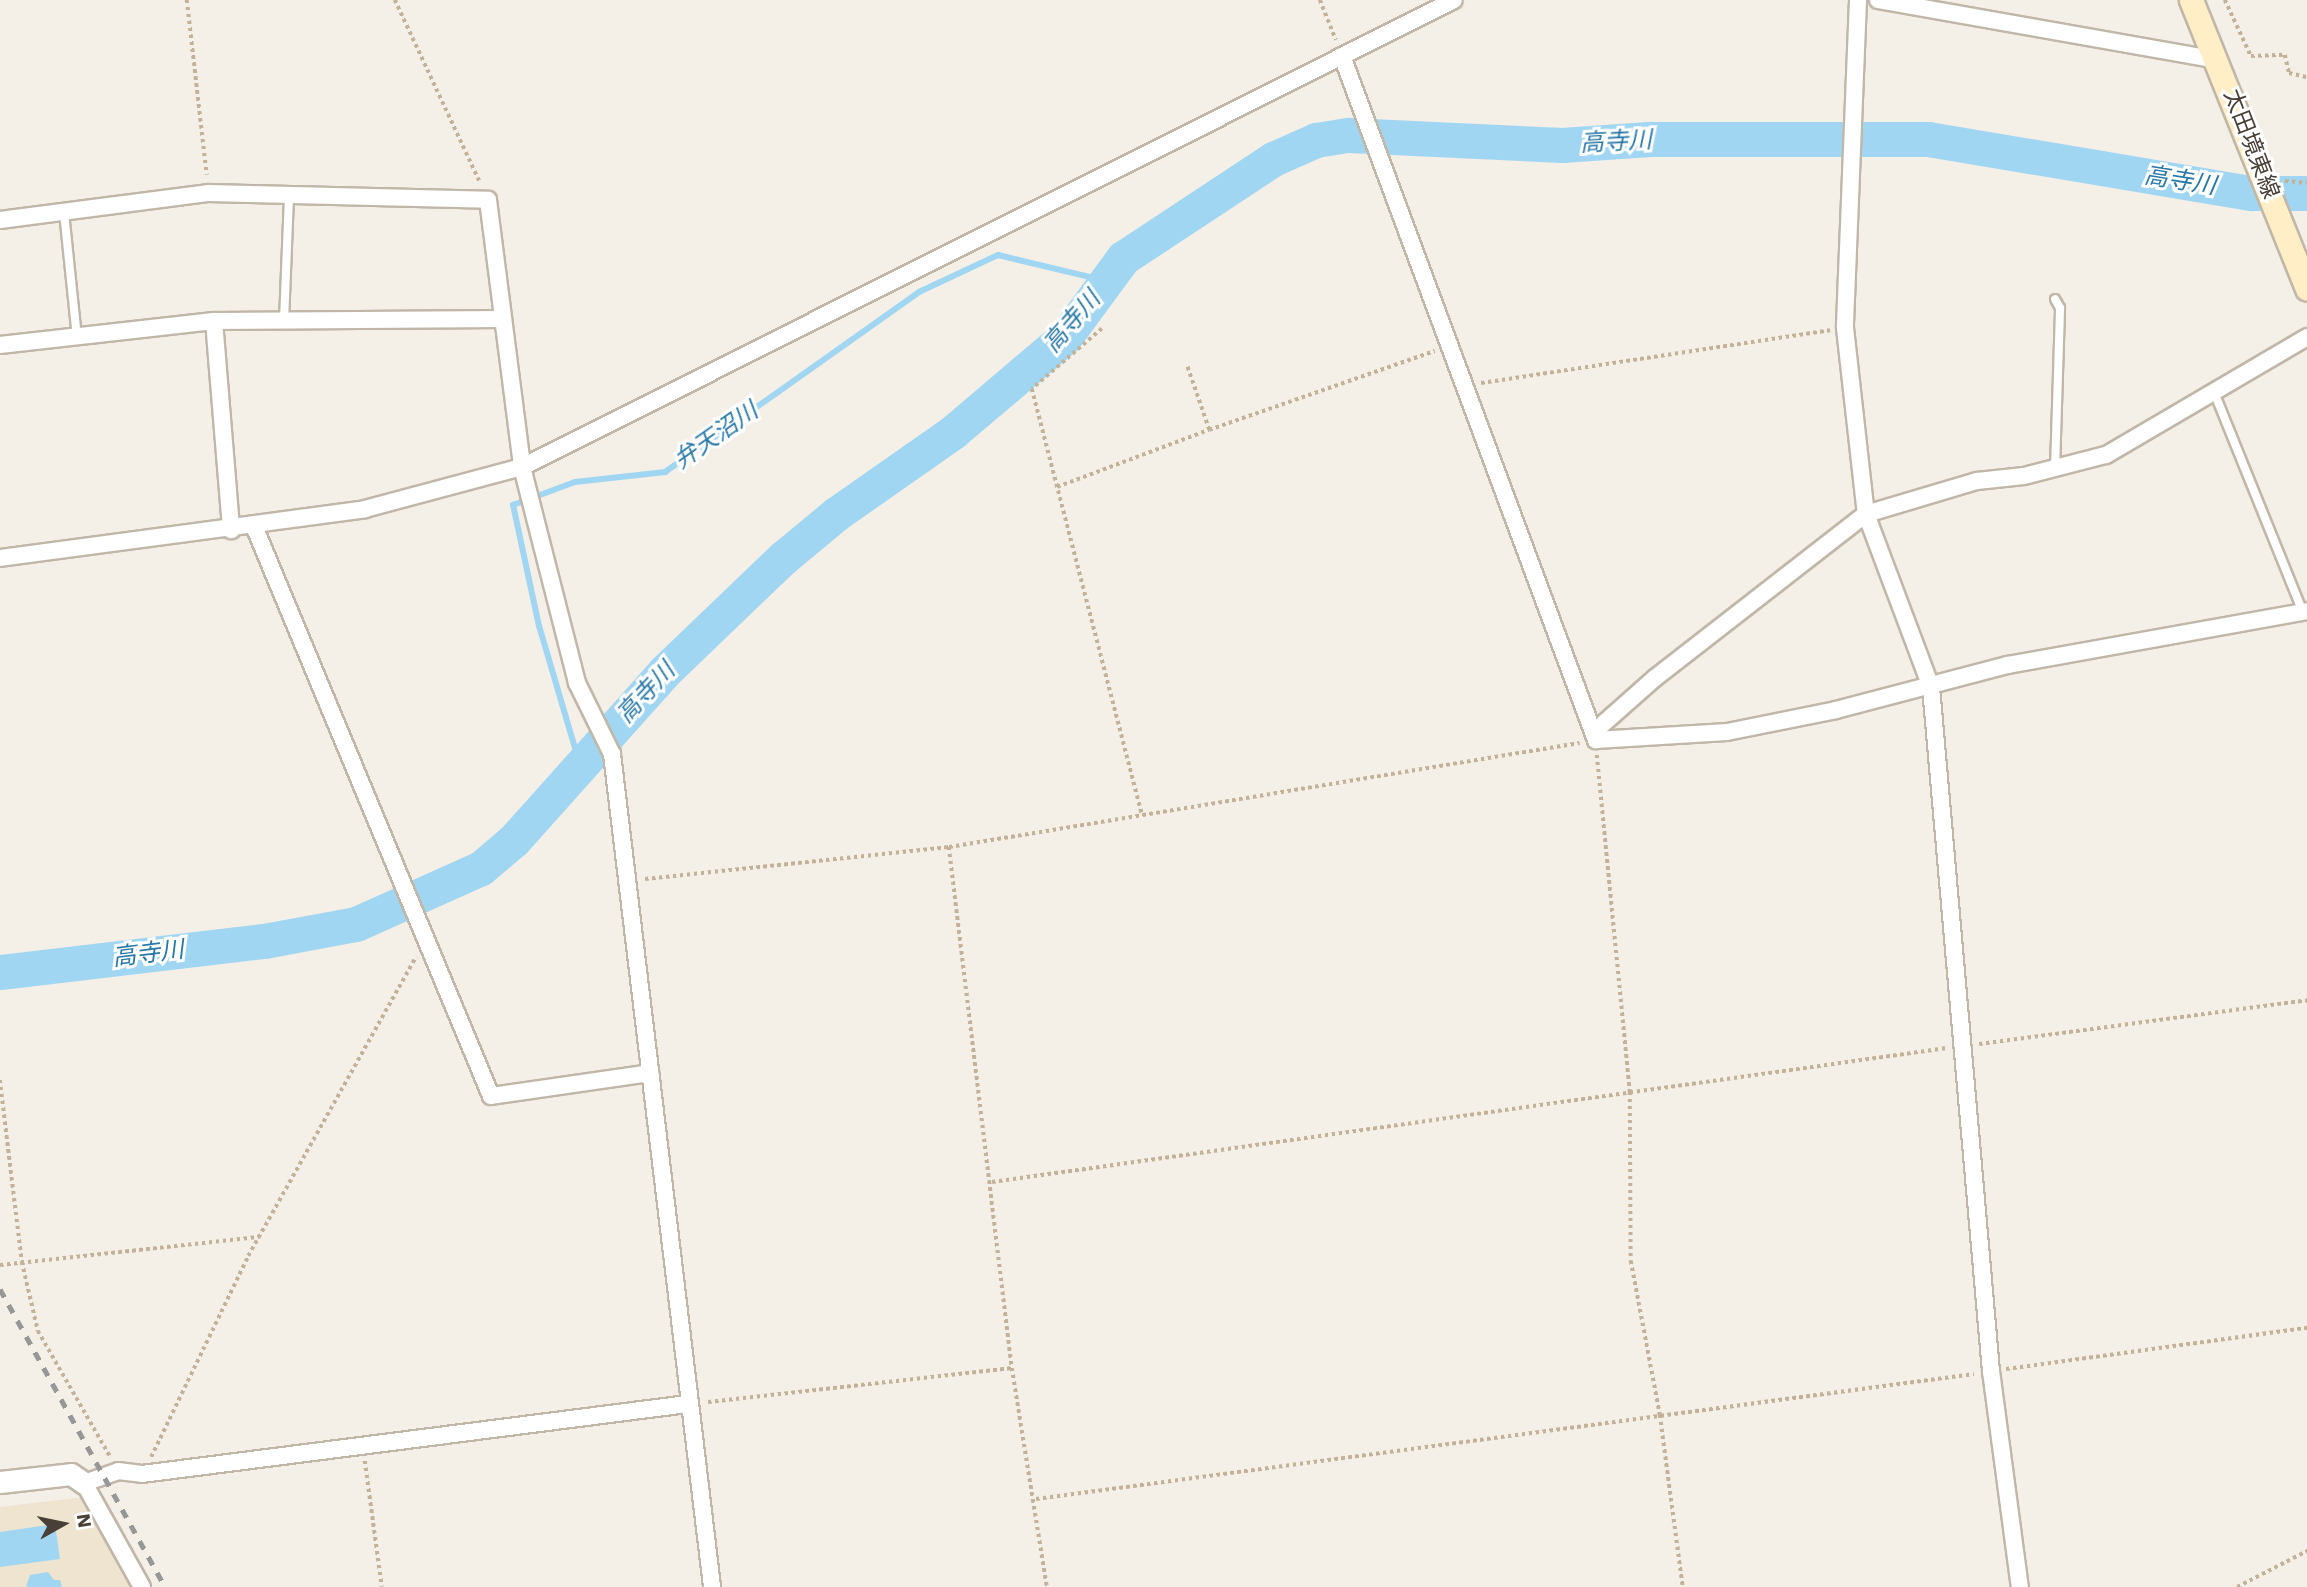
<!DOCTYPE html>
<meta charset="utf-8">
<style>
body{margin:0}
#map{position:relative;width:2307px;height:1587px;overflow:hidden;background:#f4efe7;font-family:"Work Sans","Noto Sans JP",sans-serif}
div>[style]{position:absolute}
.education>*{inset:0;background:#eee4d0}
.water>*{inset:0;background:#a1d6f3}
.stream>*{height:6px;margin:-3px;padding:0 3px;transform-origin:3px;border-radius:3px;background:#a1d6f3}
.river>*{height:35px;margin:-17.5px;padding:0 17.5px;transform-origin:17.5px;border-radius:17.5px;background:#a1d6f3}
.path>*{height:3.5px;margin-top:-1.75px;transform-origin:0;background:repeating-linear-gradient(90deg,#c2b29a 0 3.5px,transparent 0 7px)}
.roads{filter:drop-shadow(2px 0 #c0b7a9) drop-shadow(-2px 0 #c0b7a9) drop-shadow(0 2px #c0b7a9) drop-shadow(0 -2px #c0b7a9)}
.service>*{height:8px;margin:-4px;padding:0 4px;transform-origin:4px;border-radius:4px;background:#fff}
.minor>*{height:16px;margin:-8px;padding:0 8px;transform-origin:8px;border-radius:8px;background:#fff}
.tertiary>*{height:21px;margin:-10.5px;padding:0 10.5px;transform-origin:10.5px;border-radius:10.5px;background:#fff}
.secondary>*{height:23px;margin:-11.5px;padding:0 11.5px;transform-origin:11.5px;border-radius:11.5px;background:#ffeec6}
.rail>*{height:5px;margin-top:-2.5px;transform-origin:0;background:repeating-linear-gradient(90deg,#979797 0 9px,transparent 0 18px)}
span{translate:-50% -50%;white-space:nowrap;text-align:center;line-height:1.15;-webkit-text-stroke:6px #fff;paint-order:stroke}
.street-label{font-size:23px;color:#484036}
.water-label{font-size:24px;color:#2878a7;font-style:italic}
.north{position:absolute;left:28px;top:1489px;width:70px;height:70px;-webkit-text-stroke:5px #fff;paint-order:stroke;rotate:81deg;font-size:19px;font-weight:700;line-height:28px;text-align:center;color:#484036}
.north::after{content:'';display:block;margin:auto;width:24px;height:32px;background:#484036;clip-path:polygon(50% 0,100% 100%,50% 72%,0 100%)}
</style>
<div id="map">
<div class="education">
<i style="clip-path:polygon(84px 1497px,134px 1587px,0 1587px,0 1507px)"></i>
</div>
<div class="water">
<i style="clip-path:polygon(55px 1524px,60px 1559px,0 1567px,0 1532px)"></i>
<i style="clip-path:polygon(48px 1572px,54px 1580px,60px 1580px,62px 1587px,26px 1587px,30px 1575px)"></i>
</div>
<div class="stream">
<i style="left:580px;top:765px;width:145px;rotate:-106.4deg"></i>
<i style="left:539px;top:626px;width:124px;rotate:-102.1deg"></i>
<i style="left:513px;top:505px;width:66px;rotate:-20.4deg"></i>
<i style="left:575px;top:482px;width:91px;rotate:-6.3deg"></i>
<i style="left:665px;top:472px;width:311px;rotate:-35.3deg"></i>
<i style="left:919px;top:292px;width:87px;rotate:-25.1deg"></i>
<i style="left:998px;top:255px;width:111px;rotate:13.5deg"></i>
</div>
<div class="river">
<i style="left:0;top:972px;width:266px;rotate:-6.7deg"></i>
<i style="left:264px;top:941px;width:94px;rotate:-10.5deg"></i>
<i style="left:356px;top:924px;width:137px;rotate:-24.1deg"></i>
<i style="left:481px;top:868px;width:43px;rotate:-40.3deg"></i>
<i style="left:514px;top:840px;width:225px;rotate:-48.2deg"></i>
<i style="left:664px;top:672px;width:165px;rotate:-43.8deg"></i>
<i style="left:783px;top:558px;width:69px;rotate:-39.7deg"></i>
<i style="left:836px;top:514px;width:143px;rotate:-35deg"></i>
<i style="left:953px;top:432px;width:147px;rotate:-40.3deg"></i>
<i style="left:1065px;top:337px;width:98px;rotate:-53.7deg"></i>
<i style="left:1123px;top:258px;width:180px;rotate:-33.4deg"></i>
<i style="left:1273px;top:159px;width:47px;rotate:-23.8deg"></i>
<i style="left:1316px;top:140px;width:33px;rotate:-9deg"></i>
<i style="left:1349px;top:135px;width:213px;rotate:2.7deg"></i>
<i style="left:1562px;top:145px;width:87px;rotate:-3.9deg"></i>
<i style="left:1649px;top:139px;width:279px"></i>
<i style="left:1928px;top:139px;width:328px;rotate:9.5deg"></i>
<i style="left:2252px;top:193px;width:55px"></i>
</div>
<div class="path">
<i style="left:187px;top:0;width:176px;rotate:83.5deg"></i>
<i style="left:395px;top:0;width:201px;rotate:65deg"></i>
<i style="left:1320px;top:0;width:43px;rotate:68.2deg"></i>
<i style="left:2225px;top:0;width:62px;rotate:65.1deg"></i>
<i style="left:2251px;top:56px;width:34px;rotate:-2deg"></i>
<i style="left:2285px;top:55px;width:18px;rotate:77deg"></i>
<i style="left:2289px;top:73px;width:18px;rotate:13deg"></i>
<i style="left:2285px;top:181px;width:22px;rotate:5deg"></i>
<i style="left:1102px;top:329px;width:92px;rotate:139.4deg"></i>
<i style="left:1032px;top:389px;width:440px;rotate:75.5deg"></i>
<i style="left:1481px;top:383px;width:353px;rotate:-8.6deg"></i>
<i style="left:1209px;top:430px;width:239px;rotate:-19.3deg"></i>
<i style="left:1057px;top:487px;width:162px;rotate:-20.6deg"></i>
<i style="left:1209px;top:430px;width:68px;rotate:-109deg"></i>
<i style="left:1597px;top:755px;width:339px;rotate:84.4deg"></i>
<i style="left:1630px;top:1092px;width:169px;rotate:89.7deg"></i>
<i style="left:1631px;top:1261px;width:157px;rotate:79.3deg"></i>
<i style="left:1660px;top:1415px;width:174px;rotate:82.4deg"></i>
<i style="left:949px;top:847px;width:525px;rotate:83.11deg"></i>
<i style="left:1012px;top:1368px;width:222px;rotate:80.9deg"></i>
<i style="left:645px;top:879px;width:306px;rotate:-6deg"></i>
<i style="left:949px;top:847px;width:639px;rotate:-9.37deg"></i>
<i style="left:1979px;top:1044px;width:331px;rotate:-7.6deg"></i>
<i style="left:0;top:1080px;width:183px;rotate:83.1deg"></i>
<i style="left:22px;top:1262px;width:71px;rotate:76.9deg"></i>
<i style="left:38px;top:1331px;width:146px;rotate:60.1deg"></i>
<i style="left:992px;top:1182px;width:964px;rotate:-7.99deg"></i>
<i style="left:0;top:1265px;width:261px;rotate:-6.2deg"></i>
<i style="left:2006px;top:1369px;width:304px;rotate:-7.8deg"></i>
<i style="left:708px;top:1402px;width:306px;rotate:-6.4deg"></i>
<i style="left:151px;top:1457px;width:223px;rotate:-64.2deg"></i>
<i style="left:248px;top:1256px;width:343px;rotate:-60.7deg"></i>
<i style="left:365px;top:1461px;width:127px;rotate:82.3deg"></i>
<i style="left:1036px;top:1499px;width:946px;rotate:-7.59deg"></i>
<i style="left:2237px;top:1587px;width:79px;rotate:-27.2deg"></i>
</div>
<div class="roads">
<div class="service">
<i style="left:64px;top:212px;width:126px;rotate:84.1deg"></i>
<i style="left:284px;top:321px;width:126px;rotate:-87.7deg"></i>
<i style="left:2214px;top:392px;width:237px;rotate:68deg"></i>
<i style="left:2055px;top:469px;width:161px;rotate:-88.2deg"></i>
<i style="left:2060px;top:308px;width:10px;rotate:-119deg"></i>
</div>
<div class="minor">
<i style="left:1858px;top:0;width:328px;rotate:92.3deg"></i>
<i style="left:1845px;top:328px;width:187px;rotate:83.6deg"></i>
<i style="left:1866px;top:514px;width:185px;rotate:69.4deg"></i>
<i style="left:1931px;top:687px;width:687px;rotate:84.99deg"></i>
<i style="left:1991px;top:1371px;width:218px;rotate:82.4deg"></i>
<i style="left:1878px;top:0;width:345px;rotate:10deg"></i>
<i style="left:1342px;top:56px;width:730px;rotate:69.63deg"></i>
<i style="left:1596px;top:740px;width:131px;rotate:-3.5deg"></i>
<i style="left:1727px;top:732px;width:111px;rotate:-11.4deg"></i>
<i style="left:1836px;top:710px;width:178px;rotate:-14.7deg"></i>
<i style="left:2008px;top:665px;width:304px;rotate:-10.2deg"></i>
<i style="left:0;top:220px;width:211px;rotate:-7.4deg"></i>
<i style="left:209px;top:193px;width:279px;rotate:1.4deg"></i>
<i style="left:488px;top:200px;width:269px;rotate:82.7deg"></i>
<i style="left:522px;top:467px;width:223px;rotate:75.7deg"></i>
<i style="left:577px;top:683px;width:79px;rotate:63.8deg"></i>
<i style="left:612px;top:754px;width:839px;rotate:83.15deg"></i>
<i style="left:214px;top:321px;width:210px;rotate:85.3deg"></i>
<i style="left:0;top:345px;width:215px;rotate:-6.4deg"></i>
<i style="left:214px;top:321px;width:289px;rotate:-0.4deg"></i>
<i style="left:254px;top:526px;width:617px;rotate:67.42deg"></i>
<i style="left:491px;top:1096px;width:161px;rotate:-8.2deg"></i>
<i style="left:0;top:558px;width:368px;rotate:-7.6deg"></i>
<i style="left:365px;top:509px;width:163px;rotate:-15deg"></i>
<i style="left:522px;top:467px;width:1042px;rotate:-26.61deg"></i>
<i style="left:1595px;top:731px;width:80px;rotate:-41.5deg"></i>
<i style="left:1655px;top:678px;width:267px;rotate:-37.9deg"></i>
<i style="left:1866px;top:514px;width:116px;rotate:-16.6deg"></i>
<i style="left:1977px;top:481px;width:47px;rotate:-6.1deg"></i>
<i style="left:2024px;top:476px;width:85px;rotate:-14.4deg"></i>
<i style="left:2106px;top:455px;width:233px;rotate:-30.4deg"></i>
<i style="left:142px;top:1587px;width:119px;rotate:-119.1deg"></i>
<i style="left:84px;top:1483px;width:36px;rotate:-19deg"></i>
<i style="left:118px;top:1471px;width:24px;rotate:7deg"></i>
<i style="left:142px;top:1474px;width:550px;rotate:-7.31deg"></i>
</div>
<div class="tertiary">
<i style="left:0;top:1482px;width:71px;rotate:-6.4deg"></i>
<i style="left:71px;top:1474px;width:16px;rotate:35deg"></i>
</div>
<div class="secondary">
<i style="left:2191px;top:0;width:311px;rotate:68.1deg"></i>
</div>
</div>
<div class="rail">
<i style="left:0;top:1289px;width:341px;rotate:61deg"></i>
</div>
<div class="street-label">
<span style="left:2251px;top:144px;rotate:69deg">太田境東線</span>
</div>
<div class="water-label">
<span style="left:1616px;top:142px;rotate:-3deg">高寺川</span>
<span style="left:2180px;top:181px;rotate:9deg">高寺川</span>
<span style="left:1072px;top:322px;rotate:-49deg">高寺川</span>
<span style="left:716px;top:436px;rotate:-35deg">弁天沼川</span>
<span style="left:646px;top:693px;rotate:-47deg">高寺川</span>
<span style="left:148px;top:954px;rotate:-7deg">高寺川</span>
</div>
<div class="north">N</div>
</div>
